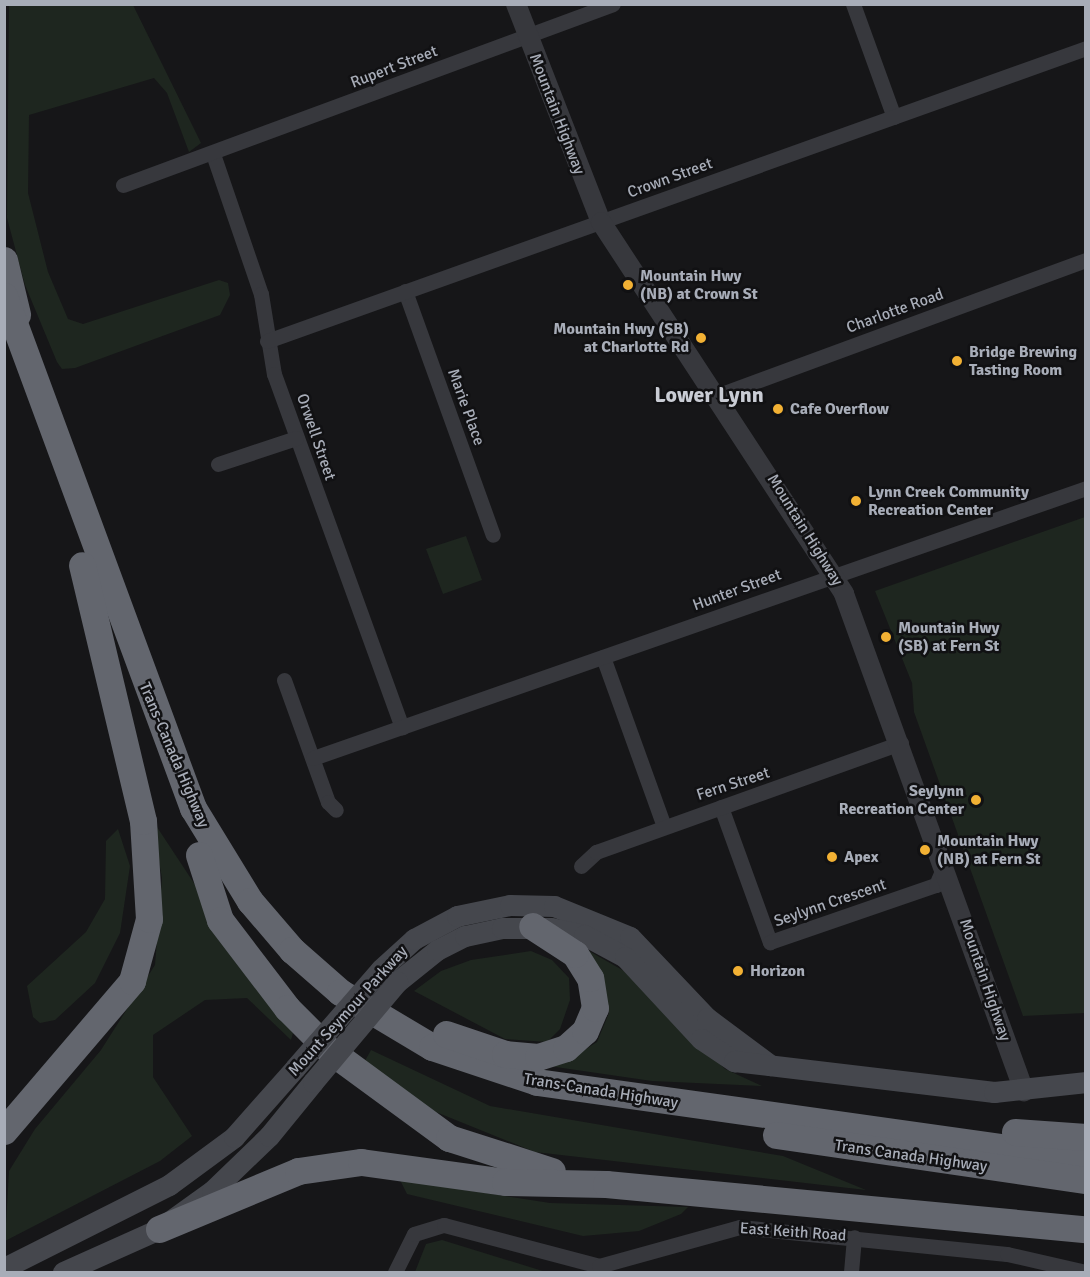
<!DOCTYPE html>
<style>
body{margin:0}
#map{position:relative;width:1090px;height:1277px;overflow:hidden;background:#161618;font-family:Signika,sans-serif}
div>[style]{position:absolute}
.green>*{inset:0;background:#1e261f}
.minor>*{height:15px;margin:-7.5px;padding:0 7.5px;transform-origin:7.5px;border-radius:7.5px;background:#37383d}
.tertiary>*{height:20px;margin:-10px;padding:0 10px;transform-origin:10px;border-radius:10px;background:#37383d}
.secondary>*{height:21px;margin:-10.5px;padding:0 10.5px;transform-origin:10.5px;border-radius:10.5px;background:#45474d}
.motorway>*{height:27px;margin:-13.5px;padding:0 13.5px;transform-origin:13.5px;border-radius:13.5px;background:#63666e}
.secondary-bridge>*{height:21px;margin:-10.5px;padding:0 10.5px;transform-origin:10.5px;border-radius:10.5px;background:#45474d}
.dots>*{width:16px;height:16px;translate:-50% -50%;box-sizing:border-box;border:3px solid #111113;border-radius:50%}
span{translate:-50% -50%;white-space:nowrap;text-align:center;line-height:1.15;-webkit-text-stroke:5px #111113;paint-order:stroke}
.street-label{font-size:16px;color:#a8adb8}
.poi-label{font-size:16px;color:#a8adb8;font-weight:700}
.left{translate:0 -50%;text-align:left}
.right{translate:-100% -50%;text-align:right}
.district-label{font-size:22px;color:#c9ccd4;font-weight:700}
.frame{position:absolute;inset:0;border:6px solid #a8adb8;pointer-events:none}
</style>
<div id="map">
<div class="green">
<i style="clip-path:polygon(9px 5px,133px 5px,201px 143px,189px 152px,167px 93px,154px 78px,29px 115px,28px 193px,48px 272px,68px 319px,83px 324px,219px 280px,228px 283px,230px 295px,220px 315px,75px 368px,62px 369px,57px 362px,25px 285px,7px 218px)"></i>
<i style="clip-path:polygon(1085px 517px,1085px 1013px,1023px 1016px,914px 712px,912px 683px,875px 591px)"></i>
<i style="clip-path:polygon(466px 536px,482px 580px,443px 594px,426px 549px)"></i>
<i style="clip-path:polygon(151px 818px,293px 1033px,291px 1040px,247px 998px,205px 1000px,153px 1035px,153px 1077px,192px 1136px,160px 1161px,5px 1241px,9px 1171px,35px 1129px,101px 1050px,155px 965px,162px 878px)"></i>
<i style="clip-path:polygon(118px 829px,130px 866px,120px 933px,95px 983px,55px 1020px,40px 1023px,33px 1017px,27px 986px,86px 932px,105px 899px,106px 841px)"></i>
<i style="clip-path:polygon(582px 947px,624px 971px,725px 1069px,762px 1086px,652px 1081px,542px 1065px,573px 1057px,597px 1042px,609px 1013px)"></i>
<i style="clip-path:polygon(531px 951px,552px 960px,569px 978px,570px 1000px,560px 1029px,547px 1042px,505px 1039px,414px 991px,441px 971px,471px 960px)"></i>
<i style="clip-path:polygon(371px 1050px,490px 1106px,783px 1156px,866px 1190px,535px 1152px,436px 1112px,361px 1068px)"></i>
<i style="clip-path:polygon(400px 1180px,550px 1203px,688px 1207px,681px 1214px,639px 1231px,583px 1236px,407px 1194px)"></i>
<i style="clip-path:polygon(442px 1240px,546px 1272px,415px 1272px,426px 1244px)"></i>
</div>
<div class="minor">
<i style="left:853px;top:4px;width:120px;rotate:70.1deg"></i>
<i style="left:213px;top:154px;width:148px;rotate:71.1deg"></i>
<i style="left:261px;top:294px;width:81px;rotate:80.8deg"></i>
<i style="left:274px;top:374px;width:376px;rotate:70.1deg"></i>
<i style="left:123px;top:185px;width:522px;rotate:-20.27deg"></i>
<i style="left:405px;top:291px;width:259px;rotate:70.2deg"></i>
<i style="left:267px;top:341px;width:870px;rotate:-19.68deg"></i>
<i style="left:716px;top:396px;width:394px;rotate:-20.2deg"></i>
<i style="left:218px;top:464px;width:82px;rotate:-18.4deg"></i>
<i style="left:603px;top:657px;width:180px;rotate:70.2deg"></i>
<i style="left:284px;top:680px;width:130px;rotate:70.2deg"></i>
<i style="left:328px;top:802px;width:11px;rotate:45deg"></i>
<i style="left:313px;top:758px;width:819px;rotate:-19.25deg"></i>
<i style="left:721px;top:807px;width:144px;rotate:70.1deg"></i>
<i style="left:770px;top:942px;width:176px;rotate:-19deg"></i>
<i style="left:936px;top:885px;width:23px;rotate:-67deg"></i>
<i style="left:581px;top:866px;width:21px;rotate:-43deg"></i>
<i style="left:596px;top:852px;width:324px;rotate:-19.7deg"></i>
<i style="left:395px;top:1272px;width:42px;rotate:-63.4deg"></i>
<i style="left:414px;top:1234px;width:31px;rotate:-17deg"></i>
<i style="left:444px;top:1225px;width:160px;rotate:14.8deg"></i>
<i style="left:599px;top:1266px;width:146px;rotate:-15.5deg"></i>
<i style="left:740px;top:1227px;width:268px;rotate:5.8deg"></i>
<i style="left:1007px;top:1254px;width:81px;rotate:12.8deg"></i>
<i style="left:851px;top:1272px;width:35px;rotate:-85deg"></i>
</div>
<div class="tertiary">
<i style="left:516px;top:4px;width:234px;rotate:68.7deg"></i>
<i style="left:601px;top:222px;width:444px;rotate:56.8deg"></i>
<i style="left:844px;top:594px;width:529px;rotate:70.09deg"></i>
</div>
<div class="secondary">
<i style="left:381px;top:969px;width:45px;rotate:-42.3deg"></i>
<i style="left:414px;top:939px;width:49px;rotate:-28.1deg"></i>
<i style="left:457px;top:916px;width:54px;rotate:-11.7deg"></i>
<i style="left:510px;top:905px;width:44px;rotate:1.3deg"></i>
<i style="left:554px;top:906px;width:82px;rotate:22.2deg"></i>
<i style="left:630px;top:937px;width:112px;rotate:46.5deg"></i>
<i style="left:707px;top:1018px;width:79px;rotate:36.7deg"></i>
<i style="left:397px;top:982px;width:51px;rotate:-38.7deg"></i>
<i style="left:437px;top:950px;width:31px;rotate:-27deg"></i>
<i style="left:465px;top:936px;width:38px;rotate:-12deg"></i>
<i style="left:502px;top:928px;width:49px"></i>
<i style="left:551px;top:928px;width:34px;rotate:12deg"></i>
<i style="left:584px;top:935px;width:47px;rotate:28.2deg"></i>
<i style="left:625px;top:957px;width:112px;rotate:47.2deg"></i>
<i style="left:701px;top:1039px;width:40px;rotate:34deg"></i>
<i style="left:734px;top:1061px;width:262px;rotate:6.8deg"></i>
<i style="left:994px;top:1092px;width:93px;rotate:-6.2deg"></i>
<i style="left:4px;top:1268px;width:185px;rotate:-26.7deg"></i>
<i style="left:169px;top:1185px;width:81px;rotate:-36.4deg"></i>
<i style="left:234px;top:1137px;width:92px;rotate:-48.5deg"></i>
<i style="left:63px;top:1272px;width:105px;rotate:-24.1deg"></i>
<i style="left:159px;top:1229px;width:65px;rotate:-35.6deg"></i>
<i style="left:212px;top:1191px;width:79px;rotate:-44deg"></i>
<i style="left:269px;top:1136px;width:70px;rotate:-50.8deg"></i>
</div>
<div class="motorway">
<i style="left:4px;top:260px;width:56px;rotate:76.5deg"></i>
<i style="left:4px;top:296px;width:546px;rotate:69.74deg"></i>
<i style="left:193px;top:808px;width:109px;rotate:58.5deg"></i>
<i style="left:250px;top:901px;width:65px;rotate:49.4deg"></i>
<i style="left:292px;top:950px;width:64px;rotate:41.2deg"></i>
<i style="left:340px;top:992px;width:107px;rotate:30.9deg"></i>
<i style="left:432px;top:1047px;width:111px;rotate:18.4deg"></i>
<i style="left:537px;top:1082px;width:554px;rotate:7.98deg"></i>
<i style="left:199px;top:855px;width:68px;rotate:72.1deg"></i>
<i style="left:220px;top:920px;width:111px;rotate:52.7deg"></i>
<i style="left:287px;top:1008px;width:59px;rotate:45deg"></i>
<i style="left:329px;top:1050px;width:149px;rotate:36.3deg"></i>
<i style="left:449px;top:1138px;width:108px;rotate:17.8deg"></i>
<i style="left:446px;top:1034px;width:62px;rotate:18.7deg"></i>
<i style="left:505px;top:1054px;width:33px;rotate:5deg"></i>
<i style="left:538px;top:1057px;width:29px;rotate:-18deg"></i>
<i style="left:566px;top:1048px;width:25px;rotate:-42deg"></i>
<i style="left:585px;top:1031px;width:25px;rotate:-67deg"></i>
<i style="left:595px;top:1008px;width:30px;rotate:-99deg"></i>
<i style="left:590px;top:978px;width:28px;rotate:-122deg"></i>
<i style="left:575px;top:954px;width:51px;rotate:-146.9deg"></i>
<i style="left:4px;top:1131px;width:197px;rotate:-49.5deg"></i>
<i style="left:132px;top:981px;width:64px;rotate:-74.7deg"></i>
<i style="left:149px;top:919px;width:98px;rotate:-93.5deg"></i>
<i style="left:143px;top:821px;width:263px;rotate:-103.4deg"></i>
<i style="left:1015px;top:1132px;width:71px;rotate:4deg"></i>
<i style="left:776px;top:1135px;width:313px;rotate:8.3deg"></i>
<i style="left:159px;top:1229px;width:151px;rotate:-22.6deg"></i>
<i style="left:298px;top:1171px;width:64px;rotate:-8.1deg"></i>
<i style="left:361px;top:1162px;width:145px;rotate:7.9deg"></i>
<i style="left:505px;top:1182px;width:101px;rotate:1.1deg"></i>
<i style="left:606px;top:1184px;width:482px;rotate:5.4deg"></i>
</div>
<div class="secondary-bridge">
<i style="left:295px;top:1068px;width:131px;rotate:-49deg"></i>
<i style="left:313px;top:1082px;width:131px;rotate:-50deg"></i>
</div>
<div class="dots">
<i style="left:628px;top:285px;background:#f2b134"></i>
<i style="left:701px;top:338px;background:#f2b134"></i>
<i style="left:957px;top:361px;background:#f2b134"></i>
<i style="left:778px;top:409px;background:#f2b134"></i>
<i style="left:856px;top:501px;background:#f2b134"></i>
<i style="left:886px;top:637px;background:#f2b134"></i>
<i style="left:976px;top:800px;background:#f2b134"></i>
<i style="left:925px;top:850px;background:#f2b134"></i>
<i style="left:832px;top:857px;background:#f2b134"></i>
<i style="left:738px;top:971px;background:#f2b134"></i>
</div>
<div class="street-label">
<span style="left:394px;top:67px;rotate:-21deg">Rupert Street</span>
<span style="left:557px;top:114px;rotate:69deg">Mountain Highway</span>
<span style="left:670px;top:178px;rotate:-20deg">Crown Street</span>
<span style="left:895px;top:311px;rotate:-20deg">Charlotte Road</span>
<span style="left:466px;top:407px;rotate:70deg">Marie Place</span>
<span style="left:316px;top:437px;rotate:71deg">Orwell Street</span>
<span style="left:805px;top:530px;rotate:58deg">Mountain Highway</span>
<span style="left:737px;top:590px;rotate:-20deg">Hunter Street</span>
<span style="left:174px;top:755px;rotate:67deg">Trans-Canada Highway</span>
<span style="left:733px;top:784px;rotate:-18deg">Fern Street</span>
<span style="left:830px;top:903px;rotate:-19deg">Seylynn Crescent</span>
<span style="left:985px;top:980px;rotate:71deg">Mountain Highway</span>
<span style="left:348px;top:1011px;rotate:-48deg">Mount Seymour Parkway</span>
<span style="left:601px;top:1091px;rotate:9deg">Trans-Canada Highway</span>
<span style="left:911px;top:1156px;rotate:8deg">Trans Canada Highway</span>
<span style="left:793px;top:1232px;rotate:4deg">East Keith Road</span>
</div>
<div class="poi-label">
<span class="left" style="left:640px;top:285px">Mountain Hwy<br>(NB) at Crown St</span>
<span class="right" style="left:689px;top:338px">Mountain Hwy (SB)<br>at Charlotte Rd</span>
<span class="left" style="left:969px;top:361px">Bridge Brewing<br>Tasting Room</span>
<span class="left" style="left:790px;top:409px">Cafe Overflow</span>
<span class="left" style="left:868px;top:501px">Lynn Creek Community<br>Recreation Center</span>
<span class="left" style="left:898px;top:637px">Mountain Hwy<br>(SB) at Fern St</span>
<span class="right" style="left:964px;top:800px">Seylynn<br>Recreation Center</span>
<span class="left" style="left:937px;top:850px">Mountain Hwy<br>(NB) at Fern St</span>
<span class="left" style="left:844px;top:857px">Apex</span>
<span class="left" style="left:750px;top:971px">Horizon</span>
</div>
<div class="district-label">
<span style="left:709px;top:395px">Lower Lynn</span>
</div>
<div class="frame"></div>
</div>
